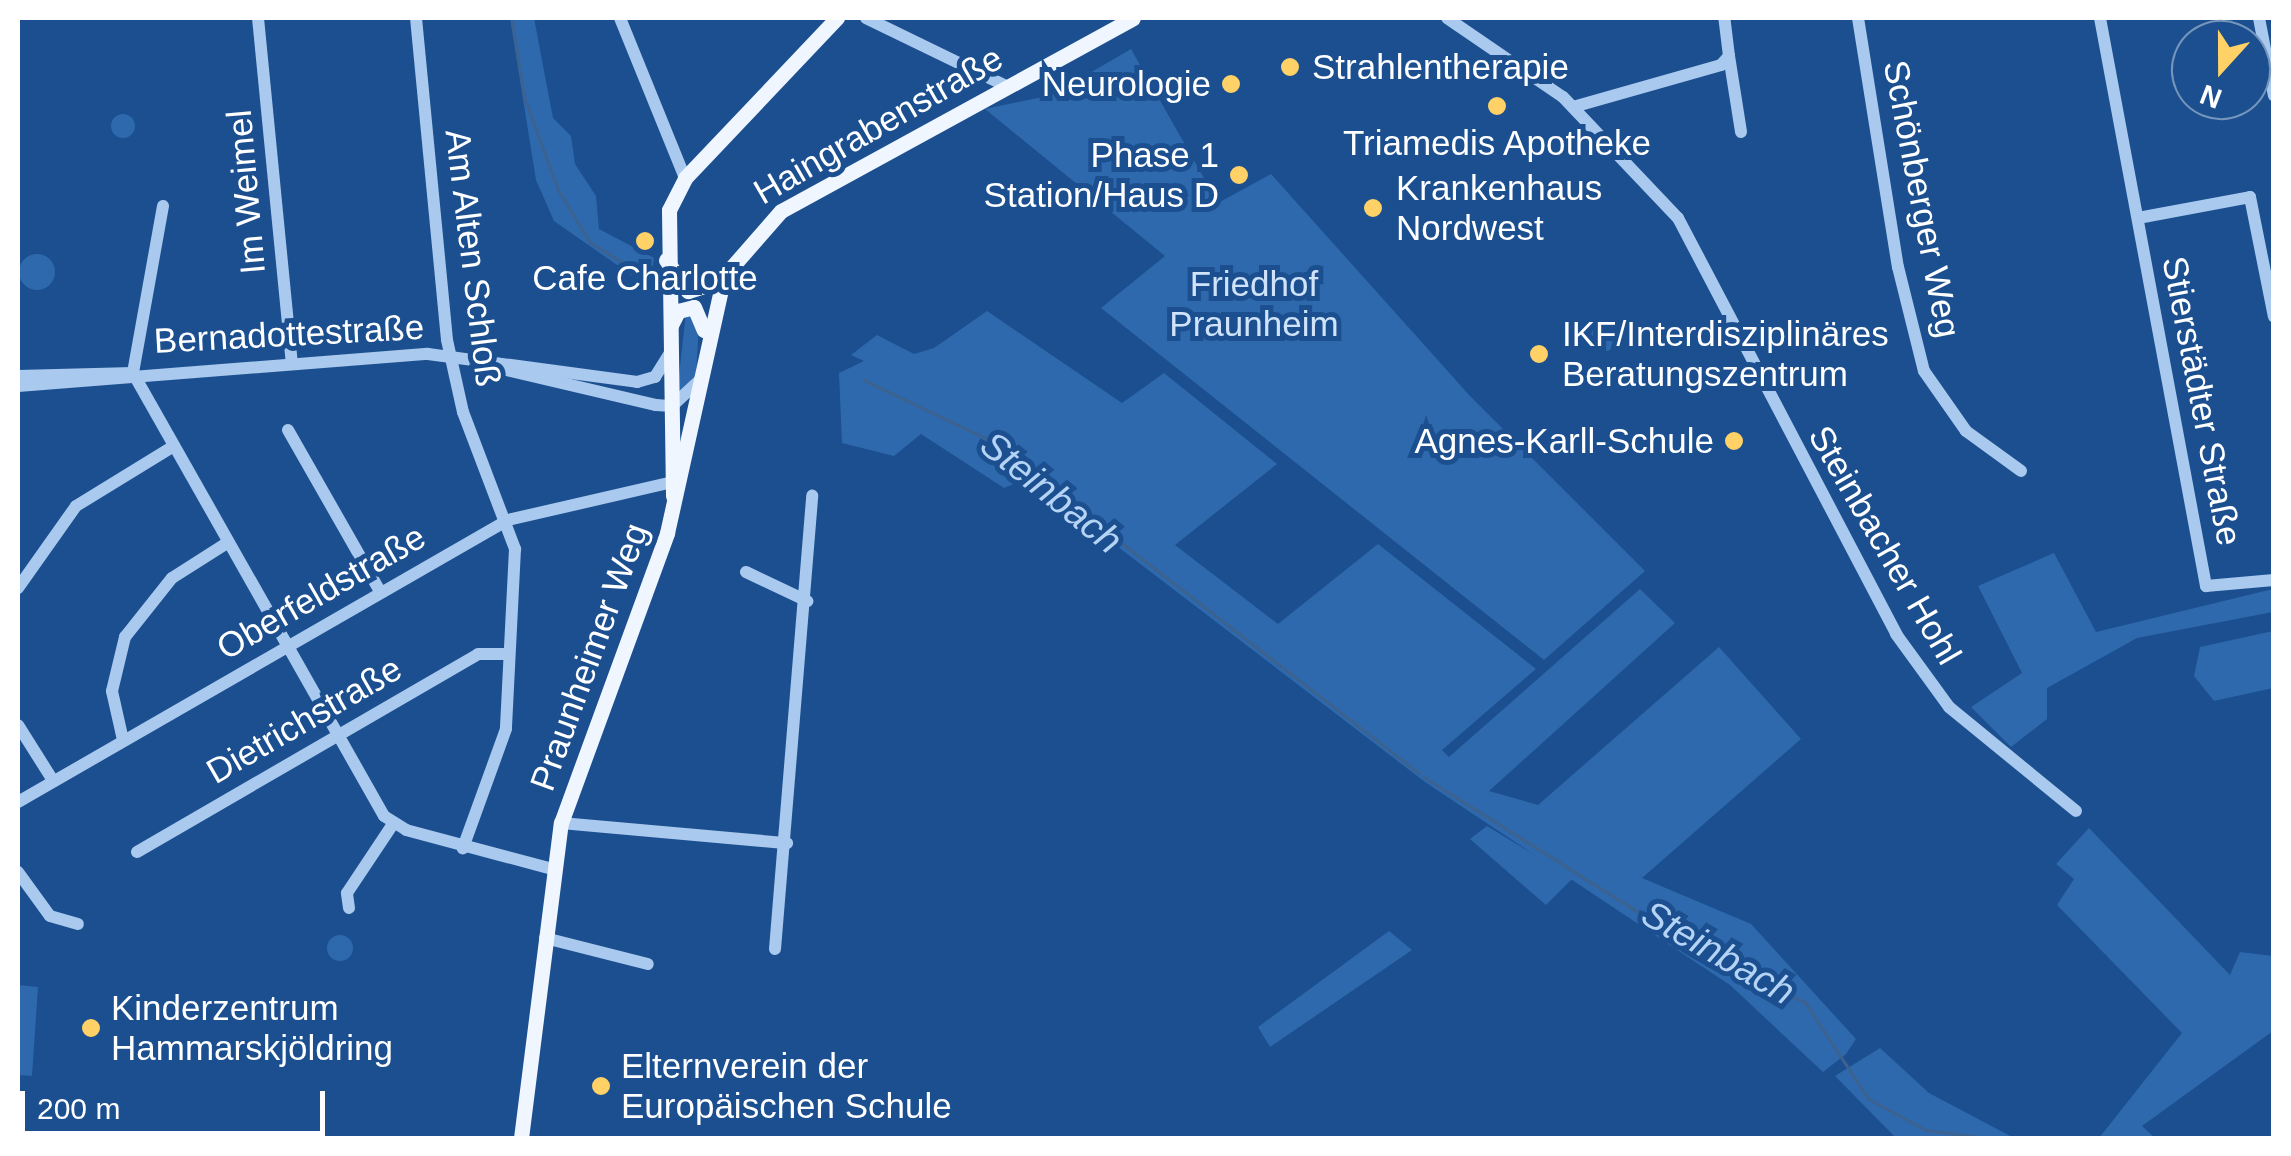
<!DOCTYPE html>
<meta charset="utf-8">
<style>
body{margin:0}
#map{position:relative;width:2291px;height:1156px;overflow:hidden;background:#1b4f8f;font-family:Arial,sans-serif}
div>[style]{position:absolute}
.green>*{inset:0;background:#2e69ad}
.round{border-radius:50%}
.stream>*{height:2.5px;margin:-1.25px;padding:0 1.25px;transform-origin:1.25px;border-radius:1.25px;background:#3c6290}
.minor>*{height:12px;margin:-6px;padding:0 6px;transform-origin:6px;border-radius:6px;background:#a9c9ee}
.major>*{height:15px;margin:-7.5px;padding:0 7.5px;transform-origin:7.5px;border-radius:7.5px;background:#f0f6ff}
.dots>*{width:28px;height:28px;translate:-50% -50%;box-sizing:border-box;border:5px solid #1b4f8f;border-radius:50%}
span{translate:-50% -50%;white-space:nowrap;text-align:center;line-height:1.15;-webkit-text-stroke:10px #1b4f8f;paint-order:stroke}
.poi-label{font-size:35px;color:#fff}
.left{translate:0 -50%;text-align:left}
.right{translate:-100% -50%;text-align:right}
.street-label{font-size:35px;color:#fff}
.park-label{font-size:35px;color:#cfe3fa}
.water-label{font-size:38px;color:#b5d3f5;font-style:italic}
.frame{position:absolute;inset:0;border:20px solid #fff;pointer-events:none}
.north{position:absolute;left:2171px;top:20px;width:100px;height:100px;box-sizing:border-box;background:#1b4f8f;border:2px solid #7695bc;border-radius:50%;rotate:201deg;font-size:28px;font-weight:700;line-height:40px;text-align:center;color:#fff}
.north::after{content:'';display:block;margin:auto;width:35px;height:45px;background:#ffd166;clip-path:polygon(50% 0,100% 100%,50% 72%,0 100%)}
.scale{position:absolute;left:20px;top:1091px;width:305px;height:45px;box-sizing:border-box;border:5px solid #fff;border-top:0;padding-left:12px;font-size:30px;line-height:35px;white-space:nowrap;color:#fff;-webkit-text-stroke:8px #1b4f8f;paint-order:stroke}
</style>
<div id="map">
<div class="green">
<i style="clip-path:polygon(510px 18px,534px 18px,553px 118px,571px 136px,575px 164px,596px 196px,599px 229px,654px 258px,650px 288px,554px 221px,536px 180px)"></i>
<i style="clip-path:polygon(1131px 49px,1218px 203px,1271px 174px,1470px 396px,1645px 571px,1544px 660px,1101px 308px,1165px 256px,985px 109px,1052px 95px)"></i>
<i class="round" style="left:111px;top:114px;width:24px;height:24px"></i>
<i class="round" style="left:19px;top:254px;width:36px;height:36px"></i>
<i style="clip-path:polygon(987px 311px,1122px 403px,1164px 373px,1277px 464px,1175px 545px,1278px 624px,1378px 544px,1536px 669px,1442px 750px,1449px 757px,1640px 589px,1675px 623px,1489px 791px,1538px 805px,1719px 647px,1801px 739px,1642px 878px,1751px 924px,1856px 1039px,1846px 1054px,1823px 1072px,1730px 985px,1425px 782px,1028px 478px,1004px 488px,921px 434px,894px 456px,842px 443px,839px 373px,864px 361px,851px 355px,877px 335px,914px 354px,934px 348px)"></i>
<i style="clip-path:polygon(686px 312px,699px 322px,696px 378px,677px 394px)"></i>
<i class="round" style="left:1591px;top:323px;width:28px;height:28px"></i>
<i style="clip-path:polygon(2054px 553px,2096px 632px,2273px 589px,2273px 612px,2137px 638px,2047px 688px,2047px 719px,2011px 747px,1971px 707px,2022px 673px,1978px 586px)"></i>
<i style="clip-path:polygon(2273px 631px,2273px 688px,2214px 701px,2194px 676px,2200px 647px)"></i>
<i style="clip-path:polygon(1487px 826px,1505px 837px,1573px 878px,1546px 905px,1470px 839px)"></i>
<i style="clip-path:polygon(2089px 828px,2230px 975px,2240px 952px,2273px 956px,2273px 1031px,2142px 1126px,2155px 1138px,2099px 1138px,2182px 1033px,2057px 905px,2074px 879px,2056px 864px)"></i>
<i style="clip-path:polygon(1389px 931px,1412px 950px,1270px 1047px,1258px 1027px)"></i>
<i class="round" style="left:327px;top:935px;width:26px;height:26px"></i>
<i style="clip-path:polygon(18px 985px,38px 987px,32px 1076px,18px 1075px)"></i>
<i style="clip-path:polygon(1880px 1048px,1929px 1093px,2014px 1138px,1896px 1138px,1835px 1076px)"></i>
</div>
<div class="stream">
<i style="left:512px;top:18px;width:82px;rotate:80.9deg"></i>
<i style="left:525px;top:99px;width:98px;rotate:69.7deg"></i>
<i style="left:559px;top:191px;width:60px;rotate:58.7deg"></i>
<i style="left:590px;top:242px;width:64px;rotate:32.2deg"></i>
<i style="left:864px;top:380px;width:139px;rotate:25.6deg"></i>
<i style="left:989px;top:440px;width:544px;rotate:37.75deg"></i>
<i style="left:1424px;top:777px;width:362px;rotate:32.2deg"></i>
<i style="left:1730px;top:970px;width:82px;rotate:23.1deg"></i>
<i style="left:1805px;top:1002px;width:116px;rotate:56.6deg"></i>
<i style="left:1869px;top:1099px;width:65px;rotate:28.5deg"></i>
<i style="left:1926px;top:1130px;width:63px;rotate:7.4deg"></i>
</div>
<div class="minor">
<i style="left:258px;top:18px;width:346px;rotate:84.4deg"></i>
<i style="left:416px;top:18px;width:323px;rotate:84.5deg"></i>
<i style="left:447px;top:340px;width:74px;rotate:77.5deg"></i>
<i style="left:463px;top:412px;width:147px;rotate:69.2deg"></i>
<i style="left:515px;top:549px;width:180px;rotate:92.9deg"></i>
<i style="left:506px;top:729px;width:127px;rotate:109.9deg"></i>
<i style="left:620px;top:18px;width:173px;rotate:67.9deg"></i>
<i style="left:866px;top:18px;width:156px;rotate:25.9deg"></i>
<i style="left:1447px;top:18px;width:140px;rotate:34.3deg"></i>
<i style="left:1563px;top:97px;width:167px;rotate:46.5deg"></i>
<i style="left:1678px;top:218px;width:470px;rotate:62.3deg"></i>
<i style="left:1896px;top:634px;width:90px;rotate:54deg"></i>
<i style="left:1949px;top:707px;width:164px;rotate:39.3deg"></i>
<i style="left:1858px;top:18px;width:252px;rotate:80.9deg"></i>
<i style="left:1898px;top:267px;width:107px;rotate:76deg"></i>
<i style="left:1924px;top:371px;width:73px;rotate:55deg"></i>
<i style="left:1966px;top:431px;width:68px;rotate:36deg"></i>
<i style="left:2100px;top:18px;width:578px;rotate:79.43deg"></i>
<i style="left:2206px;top:586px;width:68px;rotate:-5deg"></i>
<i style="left:2259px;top:18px;width:79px;rotate:79.1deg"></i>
<i style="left:1729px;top:56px;width:77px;rotate:81deg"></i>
<i style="left:1573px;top:107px;width:154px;rotate:-15.8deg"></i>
<i style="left:1721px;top:65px;width:12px;rotate:-48deg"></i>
<i style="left:1729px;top:56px;width:38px;rotate:-97deg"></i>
<i style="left:163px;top:206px;width:170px;rotate:100.2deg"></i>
<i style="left:133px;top:373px;width:509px;rotate:60.46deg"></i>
<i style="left:384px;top:816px;width:26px;rotate:32deg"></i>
<i style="left:406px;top:830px;width:152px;rotate:14.9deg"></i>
<i style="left:2138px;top:218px;width:114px;rotate:-10.6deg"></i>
<i style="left:2250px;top:197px;width:122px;rotate:78.7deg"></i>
<i style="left:481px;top:364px;width:180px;rotate:13.2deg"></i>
<i style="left:656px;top:405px;width:16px;rotate:4deg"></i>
<i style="left:672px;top:406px;width:38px;rotate:-43deg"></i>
<i style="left:18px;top:376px;width:115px;rotate:-1.5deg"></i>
<i style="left:18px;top:386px;width:411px;rotate:-4.5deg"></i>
<i style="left:428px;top:354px;width:211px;rotate:7.6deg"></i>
<i style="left:637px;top:382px;width:19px;rotate:-16deg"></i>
<i style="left:655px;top:377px;width:28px;rotate:-58deg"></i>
<i style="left:288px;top:430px;width:185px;rotate:60.3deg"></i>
<i style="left:746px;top:572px;width:68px;rotate:25.4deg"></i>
<i style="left:18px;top:588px;width:100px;rotate:-54.7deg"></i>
<i style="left:76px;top:506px;width:115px;rotate:-31.5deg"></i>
<i style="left:18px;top:725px;width:64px;rotate:57.8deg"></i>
<i style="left:123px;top:740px;width:50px;rotate:-102.7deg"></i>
<i style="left:112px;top:691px;width:56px;rotate:-76.5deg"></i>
<i style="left:125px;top:637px;width:75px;rotate:-51.5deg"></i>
<i style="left:172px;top:578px;width:65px;rotate:-32.5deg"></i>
<i style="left:18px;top:802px;width:565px;rotate:-29.92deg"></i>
<i style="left:508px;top:520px;width:169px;rotate:-13deg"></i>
<i style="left:561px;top:823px;width:227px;rotate:5.1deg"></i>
<i style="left:137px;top:852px;width:394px;rotate:-30.1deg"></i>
<i style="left:478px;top:654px;width:27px"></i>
<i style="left:18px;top:872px;width:54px;rotate:54deg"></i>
<i style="left:50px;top:916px;width:29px;rotate:16deg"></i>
<i style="left:349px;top:908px;width:15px;rotate:-98deg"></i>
<i style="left:347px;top:893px;width:83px;rotate:-56.3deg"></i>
<i style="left:545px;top:938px;width:106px;rotate:14.2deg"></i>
<i style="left:775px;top:949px;width:455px;rotate:-85.3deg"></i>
</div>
<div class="major">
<i style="left:666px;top:260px;width:38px;rotate:55deg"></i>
<i style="left:688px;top:291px;width:31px;rotate:-17deg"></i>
<i style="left:671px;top:325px;width:16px;rotate:-63deg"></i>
<i style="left:678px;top:311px;width:16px;rotate:-14deg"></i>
<i style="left:694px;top:307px;width:25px;rotate:67deg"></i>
<i style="left:673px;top:496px;width:286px;rotate:-90.8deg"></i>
<i style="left:669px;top:210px;width:36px;rotate:-63deg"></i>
<i style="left:685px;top:178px;width:221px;rotate:-46.5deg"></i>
<i style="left:521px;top:1138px;width:318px;rotate:-82.8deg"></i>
<i style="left:561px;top:823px;width:309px;rotate:-69.9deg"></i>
<i style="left:667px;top:533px;width:263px;rotate:-77.5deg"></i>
<i style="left:724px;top:276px;width:86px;rotate:-48.8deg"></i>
<i style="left:781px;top:211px;width:401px;rotate:-28.7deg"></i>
</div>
<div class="dots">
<i style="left:1290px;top:67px;background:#ffd166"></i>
<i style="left:1231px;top:84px;background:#ffd166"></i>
<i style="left:1497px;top:106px;background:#ffd166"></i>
<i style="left:1239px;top:175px;background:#ffd166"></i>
<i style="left:1373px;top:208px;background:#ffd166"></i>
<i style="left:645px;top:241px;background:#ffd166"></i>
<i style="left:1539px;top:354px;background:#ffd166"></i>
<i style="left:1734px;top:441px;background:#ffd166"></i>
<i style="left:91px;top:1028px;background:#ffd166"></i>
<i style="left:601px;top:1086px;background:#ffd166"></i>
</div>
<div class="poi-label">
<span class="left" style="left:1312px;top:67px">Strahlentherapie</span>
<span class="right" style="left:1211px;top:84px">Neurologie</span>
<span style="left:1497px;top:143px">Triamedis Apotheke</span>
<span class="right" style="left:1219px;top:175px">Phase 1<br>Station/Haus D</span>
<span class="left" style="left:1396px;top:208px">Krankenhaus<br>Nordwest</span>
<span style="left:645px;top:278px">Cafe Charlotte</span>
<span class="left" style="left:1562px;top:354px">IKF/Interdisziplinäres<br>Beratungszentrum</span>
<span class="right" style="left:1714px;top:441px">Agnes-Karll-Schule</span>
<span class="left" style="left:111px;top:1028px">Kinderzentrum<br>Hammarskjöldring</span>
<span class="left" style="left:621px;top:1086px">Elternverein der<br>Europäischen Schule</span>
</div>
<div class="street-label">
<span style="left:878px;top:125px;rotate:-30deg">Haingrabenstraße</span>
<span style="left:246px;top:192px;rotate:-95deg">Im Weimel</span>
<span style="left:1922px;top:199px;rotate:79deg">Schönberger Weg</span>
<span style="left:473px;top:258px;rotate:83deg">Am Alten Schloß</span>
<span style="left:289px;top:334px;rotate:-3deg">Bernadottestraße</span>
<span style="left:2202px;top:401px;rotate:79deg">Stierstädter Straße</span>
<span style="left:1885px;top:545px;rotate:60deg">Steinbacher Hohl</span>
<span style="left:321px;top:592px;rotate:-30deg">Oberfeldstraße</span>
<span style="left:589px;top:657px;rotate:-70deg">Praunheimer Weg</span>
<span style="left:304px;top:720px;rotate:-30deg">Dietrichstraße</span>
</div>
<div class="park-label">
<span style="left:1254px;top:304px">Friedhof<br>Praunheim</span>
</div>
<div class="water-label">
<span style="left:1051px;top:493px;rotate:39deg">Steinbach</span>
<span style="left:1718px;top:953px;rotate:30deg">Steinbach</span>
</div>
<div class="frame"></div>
<div class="north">N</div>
<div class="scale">200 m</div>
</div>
